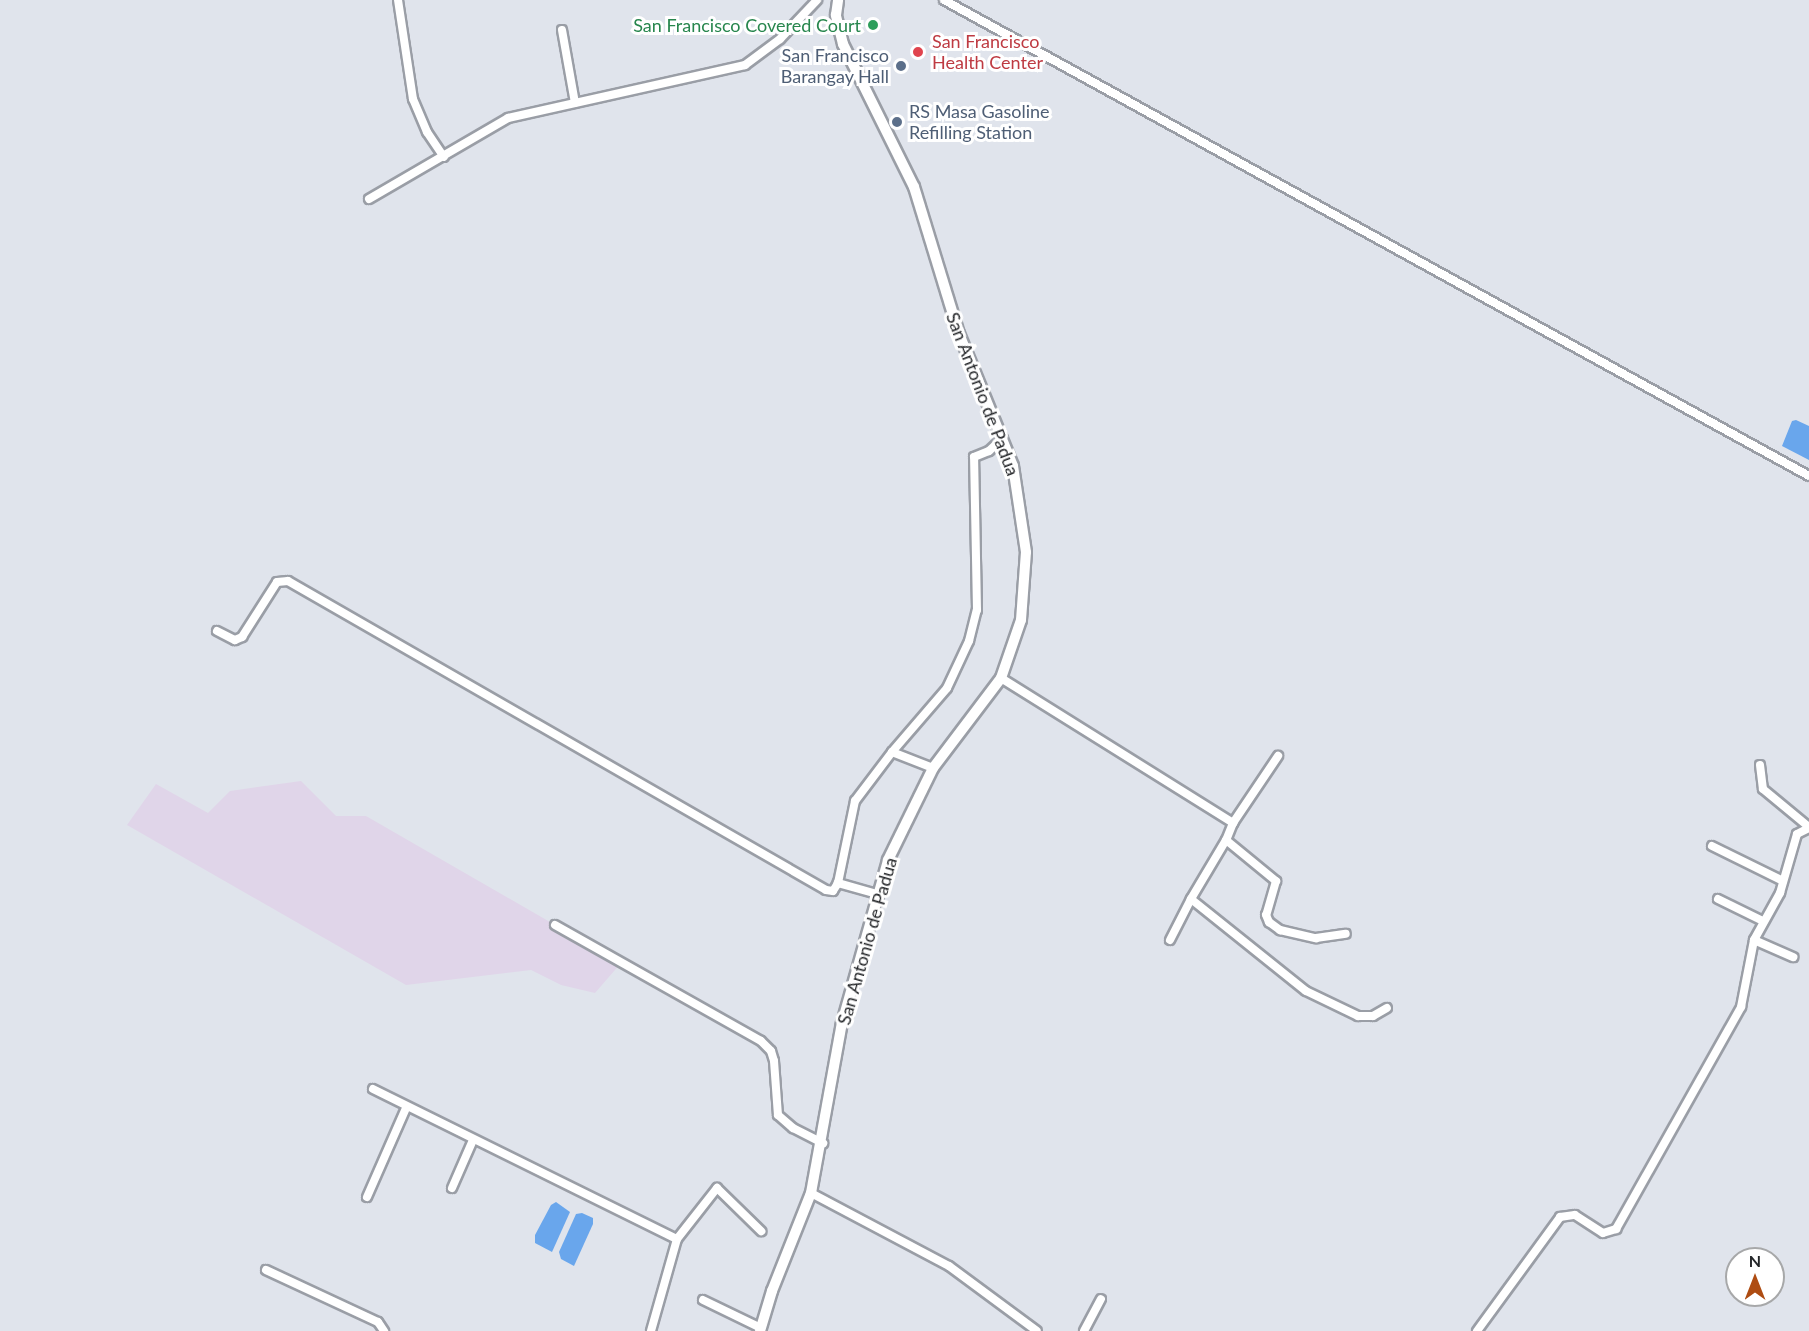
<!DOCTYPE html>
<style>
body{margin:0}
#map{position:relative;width:1809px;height:1331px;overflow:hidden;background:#e0e4ec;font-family:Lato,sans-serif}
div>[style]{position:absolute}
.industrial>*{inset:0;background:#e0d5e9}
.water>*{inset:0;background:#69a6ec}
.roads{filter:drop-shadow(2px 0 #9a9ea6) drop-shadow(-2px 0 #9a9ea6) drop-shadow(0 2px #9a9ea6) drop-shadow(0 -2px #9a9ea6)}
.minor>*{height:8px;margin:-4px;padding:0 4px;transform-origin:4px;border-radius:4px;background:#fff}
.tertiary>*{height:10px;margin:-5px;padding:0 5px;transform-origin:5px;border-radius:5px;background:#fff}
.dots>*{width:16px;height:16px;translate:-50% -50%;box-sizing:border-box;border:3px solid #fff;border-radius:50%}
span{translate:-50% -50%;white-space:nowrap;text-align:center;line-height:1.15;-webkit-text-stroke:6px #fff;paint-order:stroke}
.leisure-label{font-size:18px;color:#27864d}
.right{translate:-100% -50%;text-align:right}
.health-label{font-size:18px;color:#be3a42}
.left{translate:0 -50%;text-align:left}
.service-label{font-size:18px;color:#4e5e75}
.street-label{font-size:18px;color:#242629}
.north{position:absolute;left:1725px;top:1247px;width:60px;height:60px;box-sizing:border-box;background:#fff;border:2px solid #a7a8a9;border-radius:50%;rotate:0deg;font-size:16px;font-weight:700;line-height:24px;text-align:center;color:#242629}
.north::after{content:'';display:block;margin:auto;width:21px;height:27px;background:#ae4c12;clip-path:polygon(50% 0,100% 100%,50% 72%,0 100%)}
</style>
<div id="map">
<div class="industrial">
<i style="clip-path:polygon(301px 781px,336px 816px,366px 816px,621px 963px,595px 993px,561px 985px,531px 970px,406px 985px,127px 825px,156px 784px,208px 813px,230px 791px)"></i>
</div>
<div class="water">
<i style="clip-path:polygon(1796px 420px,1809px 426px,1809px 460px,1782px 446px,1792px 421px)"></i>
<i style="clip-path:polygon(556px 1202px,570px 1212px,552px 1252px,535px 1243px,535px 1235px,551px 1205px)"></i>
<i style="clip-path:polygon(582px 1213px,593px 1218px,593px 1224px,574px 1266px,561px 1259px,559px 1252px,576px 1214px)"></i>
</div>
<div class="roads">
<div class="minor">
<i style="left:398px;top:0;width:100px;rotate:81.4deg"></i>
<i style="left:413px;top:99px;width:36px;rotate:67deg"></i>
<i style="left:427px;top:132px;width:30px;rotate:56deg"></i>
<i style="left:944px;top:0;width:987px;rotate:28.82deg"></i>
<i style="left:562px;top:30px;width:74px;rotate:79.9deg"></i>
<i style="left:369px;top:199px;width:161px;rotate:-30.2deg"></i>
<i style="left:508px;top:118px;width:243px;rotate:-12.6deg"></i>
<i style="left:745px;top:65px;width:44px;rotate:-36.6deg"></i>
<i style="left:780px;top:39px;width:54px;rotate:-46.5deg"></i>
<i style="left:217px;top:631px;width:20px;rotate:27deg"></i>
<i style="left:235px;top:640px;width:8px;rotate:-23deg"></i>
<i style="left:242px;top:637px;width:65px;rotate:-57.5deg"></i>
<i style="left:277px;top:582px;width:11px;rotate:-5deg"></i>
<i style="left:288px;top:581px;width:620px;rotate:29.87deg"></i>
<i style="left:826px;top:890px;width:7px;rotate:8deg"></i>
<i style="left:833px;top:891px;width:9px;rotate:-58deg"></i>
<i style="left:1001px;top:678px;width:274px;rotate:32deg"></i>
<i style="left:1233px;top:823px;width:18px;rotate:112deg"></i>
<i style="left:1226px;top:840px;width:65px;rotate:39.4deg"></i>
<i style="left:1276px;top:881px;width:35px;rotate:106deg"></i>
<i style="left:1266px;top:915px;width:8px;rotate:67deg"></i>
<i style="left:1269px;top:922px;width:14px;rotate:36deg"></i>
<i style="left:1280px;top:930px;width:37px;rotate:13deg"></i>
<i style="left:1316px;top:938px;width:30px;rotate:-8deg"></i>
<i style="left:892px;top:752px;width:84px;rotate:-49.3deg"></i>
<i style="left:947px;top:688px;width:52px;rotate:-64.9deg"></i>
<i style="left:969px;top:641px;width:32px;rotate:-76deg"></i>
<i style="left:977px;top:610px;width:153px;rotate:-91.1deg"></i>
<i style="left:974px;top:457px;width:16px;rotate:-22deg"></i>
<i style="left:989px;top:451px;width:19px;rotate:-43deg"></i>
<i style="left:1760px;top:765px;width:24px;rotate:83deg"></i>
<i style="left:1763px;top:789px;width:60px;rotate:39.6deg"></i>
<i style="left:1233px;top:823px;width:81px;rotate:-56.1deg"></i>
<i style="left:1226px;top:840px;width:69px;rotate:120.7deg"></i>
<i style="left:1191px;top:899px;width:147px;rotate:38.7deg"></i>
<i style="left:1306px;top:991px;width:58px;rotate:25.7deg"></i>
<i style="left:1358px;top:1016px;width:15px"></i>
<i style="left:1373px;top:1016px;width:16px;rotate:-30deg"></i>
<i style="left:1712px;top:846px;width:79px;rotate:26.2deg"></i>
<i style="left:877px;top:894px;width:41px;rotate:-164.2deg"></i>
<i style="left:838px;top:883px;width:84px;rotate:-78.3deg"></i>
<i style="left:855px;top:801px;width:61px;rotate:-52.9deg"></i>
<i style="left:892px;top:752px;width:44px;rotate:21.3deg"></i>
<i style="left:1718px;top:899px;width:50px;rotate:26.1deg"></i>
<i style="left:555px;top:925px;width:236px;rotate:29.4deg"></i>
<i style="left:761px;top:1041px;width:14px;rotate:45deg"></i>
<i style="left:771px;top:1051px;width:10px;rotate:73deg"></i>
<i style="left:774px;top:1061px;width:54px;rotate:85.8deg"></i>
<i style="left:778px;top:1115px;width:20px;rotate:41deg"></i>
<i style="left:793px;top:1128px;width:34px;rotate:27deg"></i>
<i style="left:1170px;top:940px;width:46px;rotate:-62.9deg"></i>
<i style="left:1754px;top:940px;width:43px;rotate:23.6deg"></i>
<i style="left:373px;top:1089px;width:339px;rotate:26.3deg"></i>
<i style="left:677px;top:1239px;width:96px;rotate:105.8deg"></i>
<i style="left:452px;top:1188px;width:52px;rotate:-66.4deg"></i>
<i style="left:811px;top:1193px;width:156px;rotate:27.9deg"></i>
<i style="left:949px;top:1266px;width:109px;rotate:36.5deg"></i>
<i style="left:367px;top:1197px;width:97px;rotate:-66.3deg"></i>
<i style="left:677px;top:1239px;width:65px;rotate:-51.9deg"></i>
<i style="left:717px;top:1188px;width:62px;rotate:44.3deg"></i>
<i style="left:266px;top:1270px;width:123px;rotate:24.9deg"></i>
<i style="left:378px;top:1322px;width:11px;rotate:56deg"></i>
<i style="left:703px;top:1300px;width:64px;rotate:25.8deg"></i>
<i style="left:1084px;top:1331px;width:36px;rotate:-62deg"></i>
<i style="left:1477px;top:1331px;width:141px;rotate:-53.9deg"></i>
<i style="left:1560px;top:1217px;width:15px;rotate:-8deg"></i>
<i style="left:1575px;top:1215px;width:33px;rotate:33deg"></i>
<i style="left:1603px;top:1233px;width:14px;rotate:-17deg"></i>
<i style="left:1616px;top:1229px;width:255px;rotate:-60.6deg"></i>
<i style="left:1741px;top:1007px;width:68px;rotate:-79deg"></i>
<i style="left:1754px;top:940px;width:54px;rotate:-61deg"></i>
<i style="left:1780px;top:893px;width:61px;rotate:-73.9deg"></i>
<i style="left:1797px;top:834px;width:13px;rotate:-27deg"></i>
</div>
<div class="tertiary">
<i style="left:760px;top:1331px;width:42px;rotate:-73.3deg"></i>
<i style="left:772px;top:1291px;width:105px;rotate:-68.3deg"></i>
<i style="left:811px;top:1193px;width:173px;rotate:-79.7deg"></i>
<i style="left:842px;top:1023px;width:169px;rotate:-74.2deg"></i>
<i style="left:888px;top:860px;width:102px;rotate:-63.9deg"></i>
<i style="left:933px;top:768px;width:113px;rotate:-52.9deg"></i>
<i style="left:1001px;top:678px;width:61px;rotate:-71deg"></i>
<i style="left:1021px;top:620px;width:68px;rotate:-85.8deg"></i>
<i style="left:1026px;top:552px;width:87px;rotate:-98.6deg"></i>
<i style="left:1013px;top:466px;width:143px;rotate:-112.2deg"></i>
<i style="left:959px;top:334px;width:154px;rotate:-107deg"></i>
<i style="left:914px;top:187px;width:160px;rotate:-116.4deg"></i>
<i style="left:843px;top:44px;width:30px;rotate:-104deg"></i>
<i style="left:836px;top:15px;width:15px;rotate:-82deg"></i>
</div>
</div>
<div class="dots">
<i style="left:873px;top:25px;background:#2e9e5b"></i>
<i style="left:918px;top:52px;background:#e0444e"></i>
<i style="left:901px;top:66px;background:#5c6f8a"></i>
<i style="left:897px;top:122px;background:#5c6f8a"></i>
</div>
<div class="leisure-label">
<span class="right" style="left:861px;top:25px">San Francisco Covered Court</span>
</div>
<div class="health-label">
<span class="left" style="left:932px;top:52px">San Francisco<br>Health Center</span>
</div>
<div class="service-label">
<span class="right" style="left:889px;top:66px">San Francisco<br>Barangay Hall</span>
<span class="left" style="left:909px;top:122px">RS Masa Gasoline<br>Refilling Station</span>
</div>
<div class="street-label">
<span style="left:983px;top:394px;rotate:69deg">San Antonio de Padua</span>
<span style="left:867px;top:941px;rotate:-74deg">San Antonio de Padua</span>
</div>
<div class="north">N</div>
</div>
